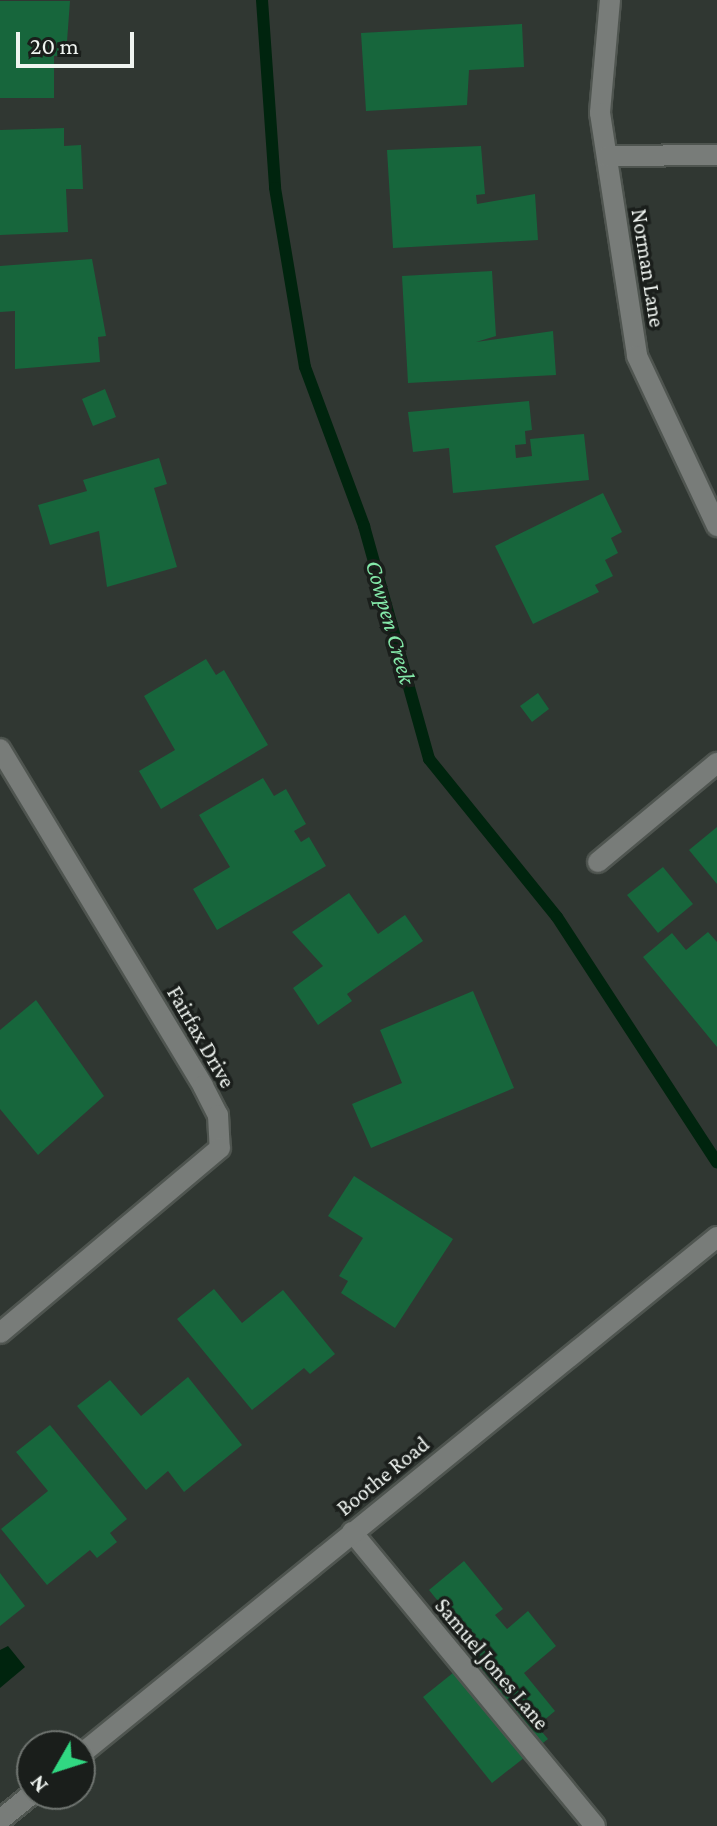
<!DOCTYPE html>
<style>
body{margin:0}
#map{position:relative;width:717px;height:1826px;overflow:hidden;background:#303732;font-family:"Crimson Pro",serif}
div>[style]{position:absolute}
.water>*{inset:0;background:#00240e}
.stream>*{height:12px;margin:-6px;padding:0 6px;transform-origin:6px;border-radius:6px;background:#00240e}
.building>*{inset:0;background:#17663c}
.roads{filter:drop-shadow(2px 0 #4f5550) drop-shadow(-2px 0 #4f5550) drop-shadow(0 2px #4f5550) drop-shadow(0 -2px #4f5550)}
.minor>*{height:20px;margin:-10px;padding:0 10px;transform-origin:10px;border-radius:10px;background:#787c79}
span{translate:-50% -50%;white-space:nowrap;text-align:center;line-height:1.15;-webkit-text-stroke:7px #1a1e1b;paint-order:stroke}
.street-label{font-size:22px;color:#eff4f0}
.water-label{font-size:24px;color:#84e9a9;font-style:italic}
.north{position:absolute;left:16px;top:1730px;width:80px;height:80px;box-sizing:border-box;background:#1a1e1b;border:2px solid #6f7470;border-radius:50%;rotate:231deg;font-size:22px;font-weight:700;line-height:32px;text-align:center;color:#eff4f0}
.north::after{content:'';display:block;margin:auto;width:28px;height:36px;background:#31d882;clip-path:polygon(50% 0,100% 100%,50% 72%,0 100%)}
.scale{position:absolute;left:16px;top:32px;width:118px;height:36px;box-sizing:border-box;border:4px solid #eff4f0;border-top:0;padding-left:10px;font-size:24px;line-height:28px;white-space:nowrap;color:#eff4f0;-webkit-text-stroke:6px #1a1e1b;paint-order:stroke}
</style>
<div id="map">
<div class="water">
<i style="clip-path:polygon(8px 1646px,25px 1667px,0 1688px,0 1650px)"></i>
</div>
<div class="stream">
<i style="left:262px;top:0;width:188px;rotate:86deg"></i>
<i style="left:275px;top:188px;width:181px;rotate:80.5deg"></i>
<i style="left:305px;top:367px;width:170px;rotate:69.6deg"></i>
<i style="left:364px;top:526px;width:242px;rotate:74.4deg"></i>
<i style="left:429px;top:759px;width:203px;rotate:51deg"></i>
<i style="left:557px;top:917px;width:293px;rotate:56.9deg"></i>
</div>
<div class="building">
<i style="clip-path:polygon(0 1px,70px 1px,66px 55px,54px 56px,54px 98px,0 98px)"></i>
<i style="clip-path:polygon(522px 24px,524px 67px,469px 70px,467px 105px,366px 111px,361px 33px)"></i>
<i style="clip-path:polygon(64px 128px,64px 146px,81px 145px,83px 189px,66px 189px,68px 232px,0 235px,0 130px)"></i>
<i style="clip-path:polygon(481px 146px,485px 194px,476px 195px,477px 204px,535px 194px,538px 240px,393px 248px,387px 150px)"></i>
<i style="clip-path:polygon(92px 259px,106px 336px,98px 337px,100px 362px,15px 369px,15px 311px,0 312px,0 266px)"></i>
<i style="clip-path:polygon(492px 271px,496px 336px,476px 342px,553px 331px,556px 375px,408px 383px,402px 276px)"></i>
<i style="clip-path:polygon(105px 389px,116px 417px,93px 426px,82px 399px)"></i>
<i style="clip-path:polygon(529px 401px,532px 430px,525px 431px,526px 444px,515px 445px,516px 458px,532px 456px,530px 439px,584px 434px,589px 480px,453px 493px,449px 448px,413px 452px,408px 412px)"></i>
<i style="clip-path:polygon(159px 458px,167px 484px,154px 488px,177px 567px,107px 587px,99px 531px,50px 545px,38px 505px,87px 491px,83px 480px)"></i>
<i style="clip-path:polygon(603px 493px,622px 532px,611px 538px,618px 553px,605px 560px,613px 576px,595px 585px,599px 592px,533px 624px,495px 546px)"></i>
<i style="clip-path:polygon(206px 659px,216px 675px,224px 670px,268px 745px,161px 809px,139px 771px,175px 750px,144px 696px)"></i>
<i style="clip-path:polygon(538px 693px,549px 709px,532px 722px,520px 706px)"></i>
<i style="clip-path:polygon(263px 778px,274px 796px,286px 789px,306px 824px,294px 831px,301px 842px,309px 837px,326px 866px,217px 930px,193px 889px,230px 867px,199px 815px)"></i>
<i style="clip-path:polygon(717px 827px,717px 884px,689px 850px)"></i>
<i style="clip-path:polygon(663px 867px,693px 904px,658px 933px,627px 895px)"></i>
<i style="clip-path:polygon(349px 893px,378px 934px,405px 915px,423px 941px,347px 994px,352px 1001px,318px 1025px,293px 988px,323px 966px,292px 932px)"></i>
<i style="clip-path:polygon(708px 932px,717px 942px,717px 1047px,643px 957px,672px 933px,686px 950px)"></i>
<i style="clip-path:polygon(473px 991px,514px 1088px,371px 1148px,352px 1104px,402px 1083px,380px 1030px)"></i>
<i style="clip-path:polygon(36px 1000px,104px 1096px,38px 1155px,0 1109px,0 1030px)"></i>
<i style="clip-path:polygon(354px 1176px,453px 1239px,395px 1328px,341px 1293px,348px 1281px,339px 1276px,363px 1238px,328px 1216px)"></i>
<i style="clip-path:polygon(214px 1289px,242px 1323px,283px 1290px,335px 1354px,310px 1374px,304px 1368px,252px 1410px,177px 1319px)"></i>
<i style="clip-path:polygon(188px 1377px,242px 1445px,184px 1492px,168px 1471px,146px 1490px,77px 1406px,110px 1380px,141px 1416px)"></i>
<i style="clip-path:polygon(50px 1425px,127px 1519px,110px 1533px,117px 1542px,97px 1558px,90px 1550px,47px 1585px,1px 1529px,48px 1491px,16px 1452px)"></i>
<i style="clip-path:polygon(464px 1561px,503px 1609px,495px 1615px,507px 1629px,528px 1611px,556px 1646px,524px 1673px,555px 1711px,537px 1726px,548px 1739px,492px 1783px,423px 1697px,479px 1652px,429px 1590px)"></i>
<i style="clip-path:polygon(0 1573px,25px 1606px,0 1626px)"></i>
</div>
<div class="roads">
<div class="minor">
<i style="left:610px;top:0;width:113px;rotate:95.1deg"></i>
<i style="left:600px;top:113px;width:246px;rotate:81.3deg"></i>
<i style="left:637px;top:356px;width:188px;rotate:64.8deg"></i>
<i style="left:607px;top:156px;width:110px;rotate:-0.5deg"></i>
<i style="left:0;top:749px;width:393px;rotate:58.9deg"></i>
<i style="left:203px;top:1086px;width:33px;rotate:63deg"></i>
<i style="left:218px;top:1115px;width:33px;rotate:87deg"></i>
<i style="left:220px;top:1148px;width:287px;rotate:139.9deg"></i>
<i style="left:598px;top:862px;width:155px;rotate:-39.8deg"></i>
<i style="left:352px;top:1532px;width:381px;rotate:50.4deg"></i>
<i style="left:80px;top:1755px;width:821px;rotate:-39.12deg"></i>
<i style="left:0;top:1820px;width:41px;rotate:-39.1deg"></i>
</div>
</div>
<div class="street-label">
<span style="left:648px;top:268px;rotate:81deg">Norman Lane</span>
<span style="left:201px;top:1037px;rotate:60deg">Fairfax Drive</span>
<span style="left:383px;top:1476px;rotate:-39deg">Boothe Road</span>
<span style="left:492px;top:1664px;rotate:50deg">Samuel Jones Lane</span>
</div>
<div class="water-label">
<span style="left:391px;top:622px;rotate:74deg">Cowpen Creek</span>
</div>
<div class="north">N</div>
<div class="scale">20 m</div>
</div>
